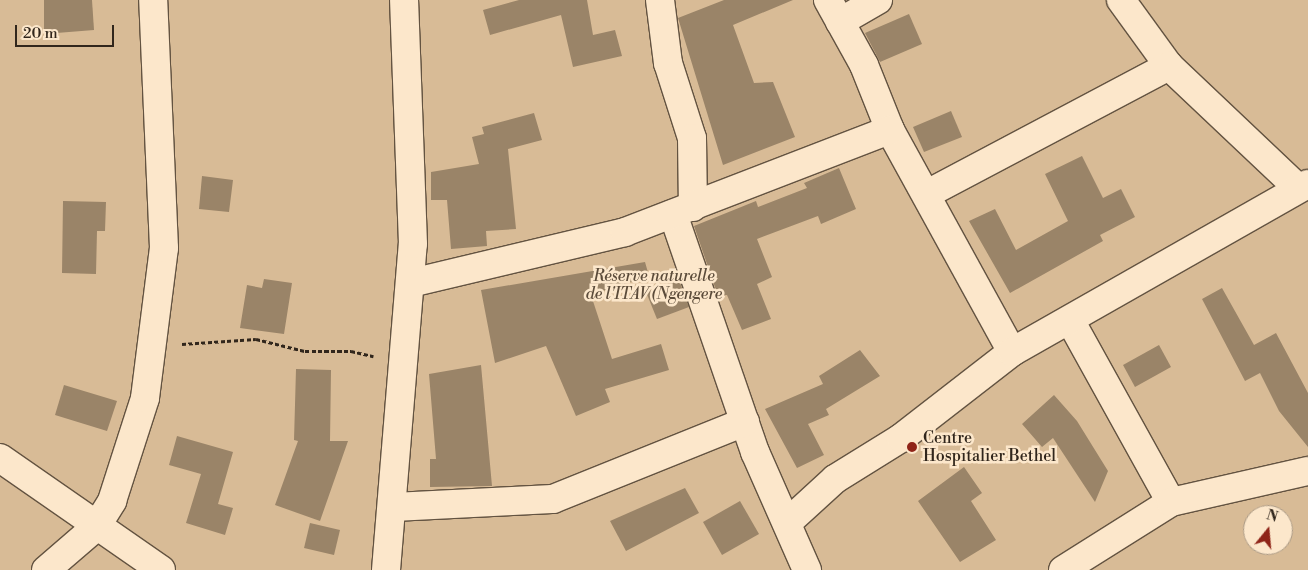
<!DOCTYPE html>
<meta charset="utf-8">
<style>
body{margin:0}
#map{position:relative;width:1308px;height:570px;overflow:hidden;background:#fadaaf;font-family:"Libre Bodoni",serif}
div>[style]{position:absolute}
.green>*{inset:0;background:#d8bb96}
.building>*{inset:0;background:#9a8468}
.path>*{height:3px;margin-top:-1.5px;transform-origin:0;background:repeating-linear-gradient(90deg,#31261c 0 4px,transparent 0 6.5px)}
.roads{filter:drop-shadow(1px 0 #635341) drop-shadow(-1px 0 #635341) drop-shadow(0 1px #635341) drop-shadow(0 -1px #635341)}
.minor>*{height:28px;margin:-14px;padding:0 14px;transform-origin:14px;border-radius:14px;background:#fce7cb}
.dots>*{width:14px;height:14px;translate:-50% -50%;box-sizing:border-box;border:2px solid #fce7cb;border-radius:50%}
span{translate:-50% -50%;white-space:nowrap;text-align:center;line-height:1.15;-webkit-text-stroke:5px #fce7cb;paint-order:stroke}
.park-label{font-size:16px;color:#5b4b3a;font-style:italic}
.poi-label{font-size:16px;color:#31261c}
.left{translate:0 -50%;text-align:left}
.north{position:absolute;left:1243px;top:505px;width:50px;height:50px;box-sizing:border-box;background:#fce7cb;border:1px solid #ab9a85;border-radius:50%;rotate:17deg;font-size:14px;font-weight:700;line-height:20px;text-align:center;color:#31261c}
.north::after{content:'';display:block;margin:auto;width:18px;height:22px;background:#8f2418;clip-path:polygon(50% 0,100% 100%,50% 72%,0 100%)}
.scale{position:absolute;left:15px;top:25px;width:99px;height:22px;box-sizing:border-box;border:2px solid #31261c;border-top:0;padding-left:6px;font-size:15px;line-height:18px;white-space:nowrap;color:#31261c;-webkit-text-stroke:4px #fce7cb;paint-order:stroke}
</style>
<div id="map">
<div class="green">
<i style="clip-path:polygon(evenodd,0 0,1308px 0,1308px 570px,0 570px,0 0,1253px 515px,1283px 515px,1283px 545px,1253px 545px,1253px 515px)"></i>
</div>
<div class="building">
<i style="clip-path:polygon(44px 0,92px 0,94px 30px,44px 34px)"></i>
<i style="clip-path:polygon(519px 0,587px 0,593px 35px,615px 30px,622px 56px,573px 67px,561px 15px,490px 35px,483px 10px)"></i>
<i style="clip-path:polygon(724px 0,793px 0,733px 25px,754px 83px,773px 82px,795px 137px,723px 165px,678px 18px)"></i>
<i style="clip-path:polygon(909px 14px,922px 44px,880px 62px,865px 33px)"></i>
<i style="clip-path:polygon(951px 111px,962px 137px,924px 152px,913px 127px)"></i>
<i style="clip-path:polygon(534px 113px,542px 140px,508px 149px,516px 229px,486px 231px,487px 246px,451px 249px,447px 200px,431px 200px,431px 172px,479px 164px,472px 137px,484px 134px,482px 127px)"></i>
<i style="clip-path:polygon(1082px 156px,1103px 198px,1121px 189px,1135px 217px,1100px 235px,1103px 241px,1010px 293px,969px 221px,995px 209px,1016px 250px,1068px 221px,1045px 174px)"></i>
<i style="clip-path:polygon(839px 168px,856px 209px,821px 224px,818px 216px,757px 239px,772px 277px,757px 284px,771px 319px,742px 330px,727px 295px,718px 296px,694px 226px,756px 201px,758px 207px,807px 188px,804px 183px)"></i>
<i style="clip-path:polygon(202px 176px,233px 180px,229px 212px,199px 209px)"></i>
<i style="clip-path:polygon(63px 201px,106px 202px,105px 231px,97px 231px,96px 274px,62px 273px)"></i>
<i style="clip-path:polygon(645px 262px,649px 276px,591px 295px,612px 359px,661px 344px,669px 370px,605px 389px,610px 402px,576px 416px,546px 346px,495px 363px,481px 290px)"></i>
<i style="clip-path:polygon(264px 279px,292px 283px,284px 334px,240px 328px,247px 285px,262px 288px)"></i>
<i style="clip-path:polygon(679px 280px,689px 307px,657px 319px,646px 292px)"></i>
<i style="clip-path:polygon(1222px 288px,1254px 345px,1276px 333px,1308px 393px,1308px 447px,1279px 411px,1260px 373px,1245px 381px,1202px 299px)"></i>
<i style="clip-path:polygon(1159px 345px,1171px 367px,1135px 387px,1123px 365px)"></i>
<i style="clip-path:polygon(860px 350px,880px 376px,826px 409px,829px 415px,808px 424px,824px 455px,797px 468px,765px 409px,823px 384px,819px 376px)"></i>
<i style="clip-path:polygon(481px 365px,492px 486px,430px 487px,430px 459px,436px 459px,429px 374px)"></i>
<i style="clip-path:polygon(296px 369px,331px 370px,330px 441px,348px 441px,320px 521px,275px 505px,298px 441px,294px 440px)"></i>
<i style="clip-path:polygon(64px 385px,117px 401px,107px 431px,55px 415px)"></i>
<i style="clip-path:polygon(1054px 395px,1077px 421px,1108px 471px,1095px 502px,1053px 438px,1042px 447px,1022px 424px)"></i>
<i style="clip-path:polygon(177px 436px,233px 452px,218px 504px,233px 508px,225px 535px,186px 523px,201px 474px,169px 465px)"></i>
<i style="clip-path:polygon(964px 467px,982px 493px,971px 501px,996px 540px,960px 562px,918px 501px)"></i>
<i style="clip-path:polygon(685px 488px,699px 513px,626px 551px,610px 521px)"></i>
<i style="clip-path:polygon(740px 501px,759px 534px,722px 555px,703px 522px)"></i>
<i style="clip-path:polygon(310px 523px,340px 530px,334px 555px,304px 548px)"></i>
</div>
<div class="path">
<i style="left:182px;top:344px;width:74px;rotate:-3.9deg"></i>
<i style="left:256px;top:339px;width:50px;rotate:13.8deg"></i>
<i style="left:305px;top:351px;width:46px"></i>
<i style="left:351px;top:351px;width:23px;rotate:13deg"></i>
</div>
<div class="roads">
<div class="minor">
<i style="left:660px;top:0;width:64px;rotate:82.8deg"></i>
<i style="left:668px;top:63px;width:79px;rotate:72.3deg"></i>
<i style="left:692px;top:138px;width:69px;rotate:89.2deg"></i>
<i style="left:828px;top:0;width:74px;rotate:61deg"></i>
<i style="left:864px;top:65px;width:70px;rotate:68.2deg"></i>
<i style="left:890px;top:130px;width:253px;rotate:61.2deg"></i>
<i style="left:1121px;top:0;width:82px;rotate:54deg"></i>
<i style="left:1169px;top:66px;width:178px;rotate:43.4deg"></i>
<i style="left:840px;top:22px;width:44px;rotate:-30.1deg"></i>
<i style="left:927px;top:194px;width:274px;rotate:-27.9deg"></i>
<i style="left:673px;top:214px;width:252px;rotate:71deg"></i>
<i style="left:755px;top:452px;width:129px;rotate:66.2deg"></i>
<i style="left:411px;top:283px;width:220px;rotate:-13.4deg"></i>
<i style="left:625px;top:232px;width:284px;rotate:-21.1deg"></i>
<i style="left:1070px;top:320px;width:208px;rotate:61deg"></i>
<i style="left:0;top:458px;width:196px;rotate:34.8deg"></i>
<i style="left:393px;top:507px;width:160px;rotate:-2.9deg"></i>
<i style="left:553px;top:499px;width:207px;rotate:-21.9deg"></i>
<i style="left:787px;top:523px;width:65px;rotate:-42.5deg"></i>
<i style="left:835px;top:479px;width:78px;rotate:-31.8deg"></i>
<i style="left:901px;top:438px;width:140px;rotate:-37.8deg"></i>
<i style="left:1012px;top:352px;width:340px;rotate:-29.6deg"></i>
<i style="left:46px;top:570px;width:66px;rotate:-40.7deg"></i>
<i style="left:96px;top:527px;width:31px;rotate:-58deg"></i>
<i style="left:112px;top:501px;width:108px;rotate:-72.2deg"></i>
<i style="left:145px;top:398px;width:151px;rotate:-82.8deg"></i>
<i style="left:164px;top:248px;width:248px;rotate:-92.5deg"></i>
<i style="left:386px;top:570px;width:327px;rotate:-85.3deg"></i>
<i style="left:413px;top:244px;width:244px;rotate:-92.1deg"></i>
<i style="left:1063px;top:570px;width:128px;rotate:-32.2deg"></i>
<i style="left:1171px;top:502px;width:140px;rotate:-12.8deg"></i>
</div>
</div>
<div class="dots">
<i style="left:912px;top:447px;background:#8f2418"></i>
</div>
<div class="park-label">
<span style="left:654px;top:285px">Réserve naturelle<br>de l'ITAV (Ngengere</span>
</div>
<div class="poi-label">
<span class="left" style="left:923px;top:447px">Centre<br>Hospitalier Bethel</span>
</div>
<div class="north">N</div>
<div class="scale">20 m</div>
</div>
